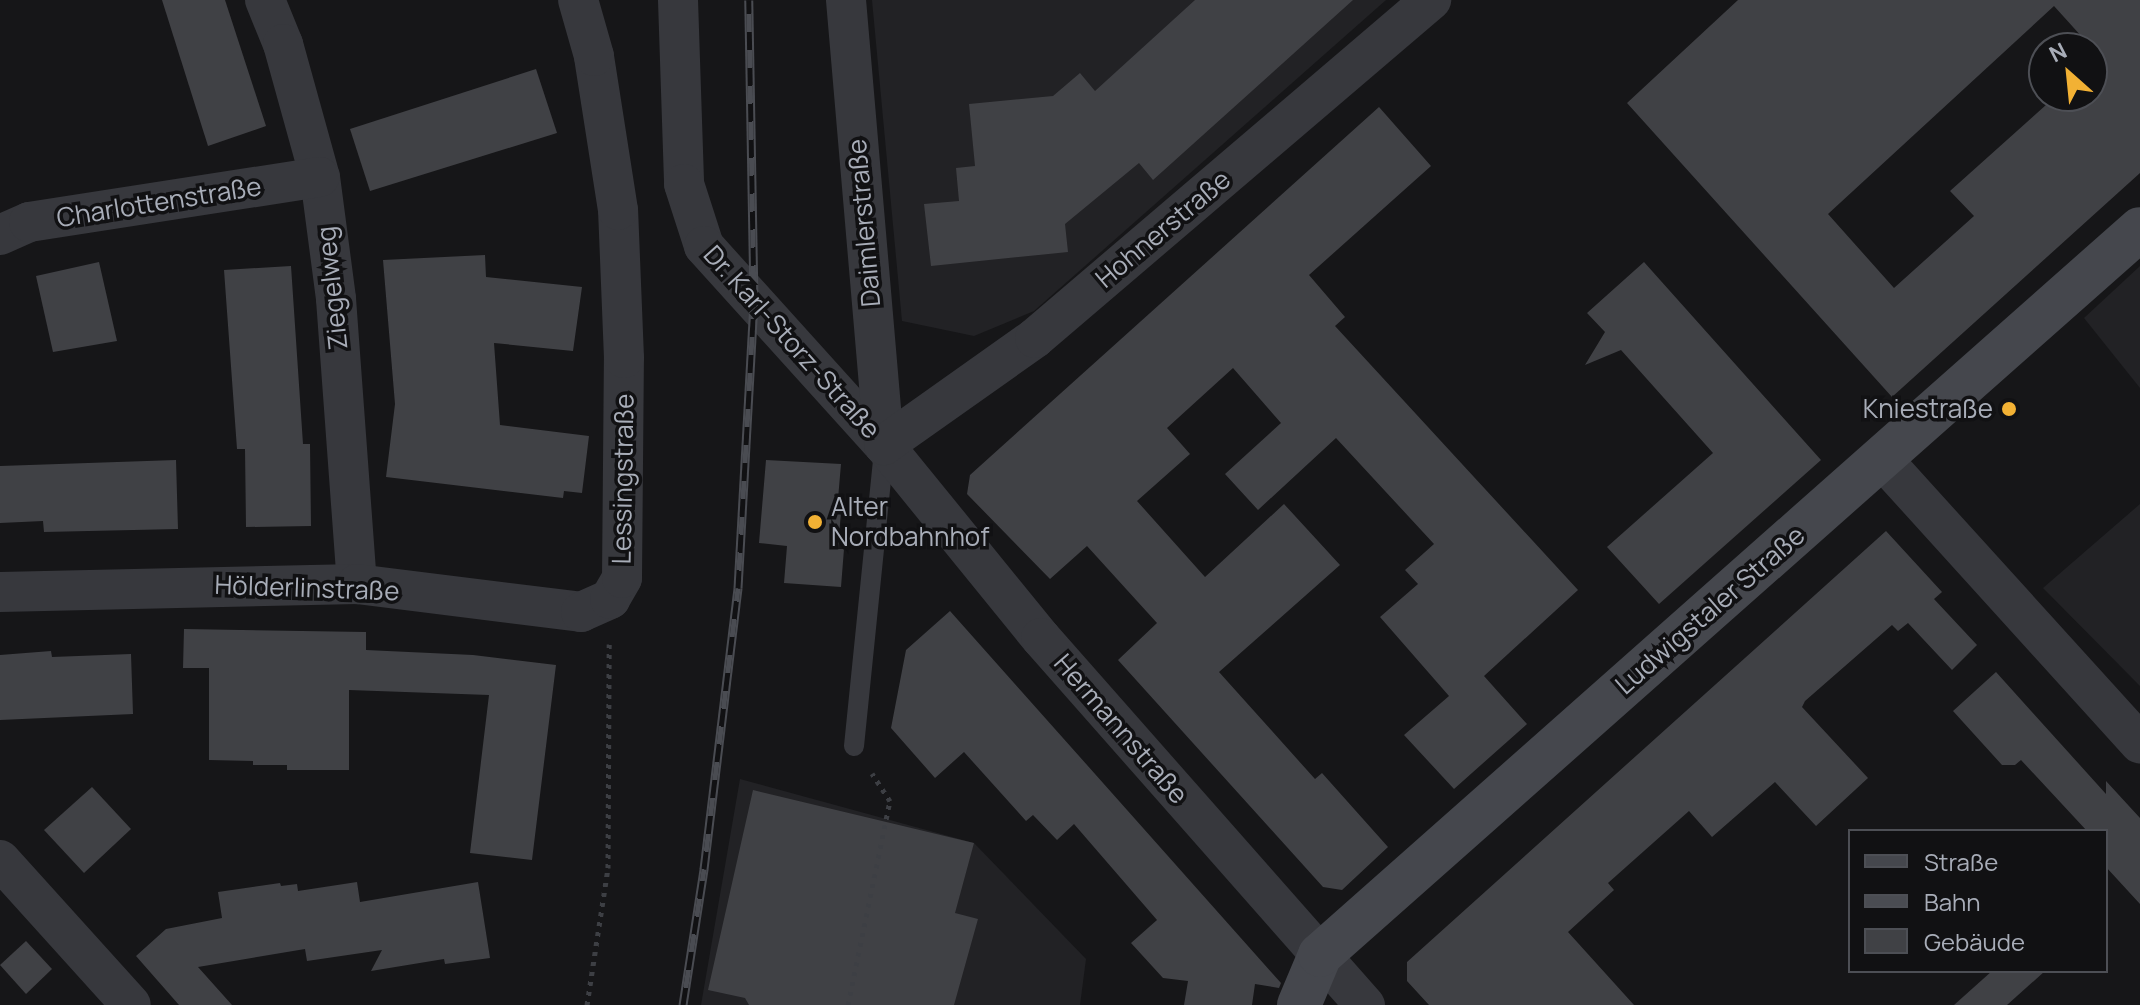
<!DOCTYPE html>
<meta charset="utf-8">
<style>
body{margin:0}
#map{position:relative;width:2140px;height:1005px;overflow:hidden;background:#161618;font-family:Manrope,sans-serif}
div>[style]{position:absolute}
.built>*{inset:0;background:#222225}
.building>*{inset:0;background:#404145}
.path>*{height:5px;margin-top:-2.5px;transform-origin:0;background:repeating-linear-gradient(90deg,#3d3f44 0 4px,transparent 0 10px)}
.service>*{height:20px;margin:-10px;padding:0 10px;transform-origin:10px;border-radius:10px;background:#37383d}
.minor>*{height:40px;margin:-20px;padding:0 20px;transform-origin:20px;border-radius:20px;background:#37383d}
.secondary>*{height:44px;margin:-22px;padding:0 22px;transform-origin:22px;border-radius:22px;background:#45474d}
.rail>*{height:9px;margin-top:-4.5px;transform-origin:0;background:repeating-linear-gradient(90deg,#111113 0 18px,#4a4c52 0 36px);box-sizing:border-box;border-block:2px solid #4a4c52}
.dots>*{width:22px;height:22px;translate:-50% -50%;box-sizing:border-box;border:4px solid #111113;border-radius:50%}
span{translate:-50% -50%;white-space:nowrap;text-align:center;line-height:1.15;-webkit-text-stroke:7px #111113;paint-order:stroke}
.street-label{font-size:26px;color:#a8adb8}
.poi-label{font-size:26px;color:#a8adb8}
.right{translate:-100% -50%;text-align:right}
.left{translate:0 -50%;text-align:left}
.legend{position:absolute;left:1848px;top:829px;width:260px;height:144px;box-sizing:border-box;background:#111113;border:2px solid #4d4f55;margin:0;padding:10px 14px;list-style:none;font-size:24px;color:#a8adb8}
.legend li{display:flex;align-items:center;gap:16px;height:40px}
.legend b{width:40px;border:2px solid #4d4f55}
.north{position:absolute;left:2028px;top:32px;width:80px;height:80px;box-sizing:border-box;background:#111113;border:2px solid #4d4f55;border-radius:50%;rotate:333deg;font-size:22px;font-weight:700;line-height:32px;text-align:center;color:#a8adb8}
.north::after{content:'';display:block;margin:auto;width:28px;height:36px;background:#f2b134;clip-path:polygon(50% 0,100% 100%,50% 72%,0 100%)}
</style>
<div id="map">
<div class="built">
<i style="clip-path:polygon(872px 0,1386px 0,1034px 311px,974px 336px,902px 321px)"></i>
<i style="clip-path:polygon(2140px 266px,2140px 388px,2084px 318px)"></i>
<i style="clip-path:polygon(2140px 504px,2140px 686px,2043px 588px)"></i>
<i style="clip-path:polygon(740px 779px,974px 843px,1086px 959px,1080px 1005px,701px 1005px)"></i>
</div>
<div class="building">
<i style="clip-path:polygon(162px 0,225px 0,266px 126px,208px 146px)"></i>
<i style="clip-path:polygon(1195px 0,1353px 0,1153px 180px,1139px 163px,1065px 224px,1068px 252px,931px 266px,924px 204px,959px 201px,956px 168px,975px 166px,969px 104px,1053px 96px,1080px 73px,1095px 91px)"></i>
<i style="clip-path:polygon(evenodd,1738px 0,2140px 0,2140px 173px,1892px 397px,1627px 103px,1738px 0,2054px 6px,2092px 48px,2092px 96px,2056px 96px,1950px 191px,1974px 216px,1894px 288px,1828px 214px,2054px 6px)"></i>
<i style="clip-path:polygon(536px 69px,557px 133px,370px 191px,350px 129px)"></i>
<i style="clip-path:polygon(1379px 107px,1431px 166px,1309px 275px,1345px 317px,1335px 326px,1578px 590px,1484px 676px,1527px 724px,1454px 789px,1404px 735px,1449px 696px,1380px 617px,1418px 584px,1405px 570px,1434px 544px,1336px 438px,1258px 510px,1225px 474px,1281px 423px,1233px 368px,1167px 428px,1190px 454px,1137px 501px,1205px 577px,1284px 504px,1340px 565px,1219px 672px,1315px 779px,1322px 773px,1388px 847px,1342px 890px,1323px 887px,1118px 660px,1157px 623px,1087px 546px,1050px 579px,967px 494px,970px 475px)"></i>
<i style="clip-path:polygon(485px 255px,486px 277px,582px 287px,573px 351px,494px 343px,500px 425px,589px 436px,582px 493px,564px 491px,563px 498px,386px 477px,395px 404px,383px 260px)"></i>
<i style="clip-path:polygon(99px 262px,117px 341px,53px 352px,36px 276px)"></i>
<i style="clip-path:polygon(1644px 262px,1821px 460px,1659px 604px,1607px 547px,1713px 453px,1621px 350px,1585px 365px,1605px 332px,1587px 313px)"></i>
<i style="clip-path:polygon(291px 266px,303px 444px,310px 444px,311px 526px,246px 527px,245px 449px,237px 449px,224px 270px)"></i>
<i style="clip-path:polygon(176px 460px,178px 529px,44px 532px,43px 521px,0 523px,0 466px)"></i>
<i style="clip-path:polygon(766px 460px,841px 464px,837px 511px,841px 512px,838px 549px,844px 549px,841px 587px,784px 583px,787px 546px,759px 543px)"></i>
<i style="clip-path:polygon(1886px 531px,1942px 592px,1934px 599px,1977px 645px,1952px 670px,1908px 623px,1898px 631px,1892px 625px,1805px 701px,1802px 707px,1868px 778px,1816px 826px,1775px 782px,1712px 837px,1689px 811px,1608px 883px,1614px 890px,1568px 932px,1634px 1005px,1429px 1005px,1407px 981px,1407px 962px)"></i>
<i style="clip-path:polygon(950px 611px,1281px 983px,1279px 988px,1255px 984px,1252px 1005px,1184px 1005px,1188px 981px,1163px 978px,1131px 943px,1157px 920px,1074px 824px,1057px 840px,1033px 815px,1026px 821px,964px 752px,935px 778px,891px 728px,906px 650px)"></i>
<i style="clip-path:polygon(184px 629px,366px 632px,366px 650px,473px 655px,556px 665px,532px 860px,470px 853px,489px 695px,349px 690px,349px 770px,287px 770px,287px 765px,253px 765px,253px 761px,209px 760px,209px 668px,183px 668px)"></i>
<i style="clip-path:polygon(51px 651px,52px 657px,131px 654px,133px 714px,0 720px,0 655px)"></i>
<i style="clip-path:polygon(1996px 672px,2106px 794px,2106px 781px,2140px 818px,2140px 904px,2106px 867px,2106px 831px,2087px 831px,2021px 760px,2015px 765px,2002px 765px,1953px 711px)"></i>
<i style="clip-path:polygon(92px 787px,131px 829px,84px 873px,44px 830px)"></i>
<i style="clip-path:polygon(753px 790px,974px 843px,955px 913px,978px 919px,954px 1005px,749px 1005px,745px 998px,708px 990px)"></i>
<i style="clip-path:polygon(357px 882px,360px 902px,478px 882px,490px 958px,445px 964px,444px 959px,371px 971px,382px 950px,307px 961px,305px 949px,198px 967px,232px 1005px,179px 1005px,136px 956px,166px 929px,222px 918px,218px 892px,280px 883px,281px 886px,297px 884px,298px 891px)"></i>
<i style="clip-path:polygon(26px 941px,52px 969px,26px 994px,0 965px)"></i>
<i style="clip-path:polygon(1992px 971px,2045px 971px,2007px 1005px,1954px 1005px)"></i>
</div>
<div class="path">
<i style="left:587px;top:1005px;width:139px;rotate:-81.3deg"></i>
<i style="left:608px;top:868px;width:224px;rotate:-89.7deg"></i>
<i style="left:848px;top:1005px;width:208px;rotate:-78.4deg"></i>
<i style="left:890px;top:801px;width:33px;rotate:-123deg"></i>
</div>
<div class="service">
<i style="left:854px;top:746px;width:299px;rotate:-84.2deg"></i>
</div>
<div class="minor">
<i style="left:265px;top:0;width:48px;rotate:67.8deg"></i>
<i style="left:283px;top:44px;width:138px;rotate:74.5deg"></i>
<i style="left:320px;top:177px;width:123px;rotate:82.5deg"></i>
<i style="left:336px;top:299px;width:286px;rotate:85.8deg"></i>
<i style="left:678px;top:0;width:184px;rotate:88.1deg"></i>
<i style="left:684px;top:184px;width:65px;rotate:72.1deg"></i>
<i style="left:704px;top:246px;width:268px;rotate:47.9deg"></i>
<i style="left:884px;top:445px;width:249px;rotate:50.9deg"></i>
<i style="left:1041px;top:638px;width:490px;rotate:48.6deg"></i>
<i style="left:846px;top:0;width:447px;rotate:85.1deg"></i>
<i style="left:0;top:235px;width:32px;rotate:-24deg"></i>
<i style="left:29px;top:222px;width:294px;rotate:-8.8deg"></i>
<i style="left:884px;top:445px;width:185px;rotate:-35.3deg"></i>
<i style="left:1035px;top:338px;width:521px;rotate:-40.48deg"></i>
<i style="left:1882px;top:459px;width:384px;rotate:47.8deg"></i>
<i style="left:0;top:592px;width:357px;rotate:-1.3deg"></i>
<i style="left:357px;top:584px;width:226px;rotate:7.1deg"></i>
<i style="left:581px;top:612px;width:32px;rotate:-24deg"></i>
<i style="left:610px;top:599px;width:24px;rotate:-60deg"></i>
<i style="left:622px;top:578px;width:220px;rotate:-89.5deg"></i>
<i style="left:624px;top:358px;width:148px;rotate:-92.3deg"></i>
<i style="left:618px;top:210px;width:156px;rotate:-98.9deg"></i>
<i style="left:594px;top:56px;width:58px;rotate:-105.9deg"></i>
<i style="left:0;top:860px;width:195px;rotate:47.9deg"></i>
</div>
<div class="secondary">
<i style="left:1299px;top:1005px;width:54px;rotate:-67.2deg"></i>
<i style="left:1320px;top:955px;width:1095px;rotate:-41.52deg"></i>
</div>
<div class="rail">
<i style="left:683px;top:1005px;width:138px;rotate:-81.2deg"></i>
<i style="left:704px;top:869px;width:283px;rotate:-83.1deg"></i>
<i style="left:738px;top:588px;width:287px;rotate:-86.8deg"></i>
<i style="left:754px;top:301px;width:301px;rotate:-91deg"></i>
</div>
<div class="dots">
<i style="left:2009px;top:409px;background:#f2b134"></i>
<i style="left:815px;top:522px;background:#f2b134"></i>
</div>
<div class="street-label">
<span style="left:159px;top:202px;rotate:-9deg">Charlottenstraße</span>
<span style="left:864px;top:223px;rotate:-95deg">Daimlerstraße</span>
<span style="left:1163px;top:229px;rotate:-40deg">Hohnerstraße</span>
<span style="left:332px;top:288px;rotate:-96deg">Ziegelweg</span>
<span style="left:792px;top:342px;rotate:48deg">Dr. Karl-Storz-Straße</span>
<span style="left:623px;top:479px;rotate:-89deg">Lessingstraße</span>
<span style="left:307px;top:588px;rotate:2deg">Hölderlinstraße</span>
<span style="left:1710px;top:610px;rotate:-41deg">Ludwigstaler Straße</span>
<span style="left:1121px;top:729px;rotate:49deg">Hermannstraße</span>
</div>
<div class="poi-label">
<span class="right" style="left:1993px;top:409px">Kniestraße</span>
<span class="left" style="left:831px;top:522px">Alter<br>Nordbahnhof</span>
</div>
<ul class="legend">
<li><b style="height:10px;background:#45474d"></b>Straße</li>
<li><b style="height:10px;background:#4a4c52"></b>Bahn</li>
<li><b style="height:22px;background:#404145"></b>Gebäude</li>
</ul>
<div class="north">N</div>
</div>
